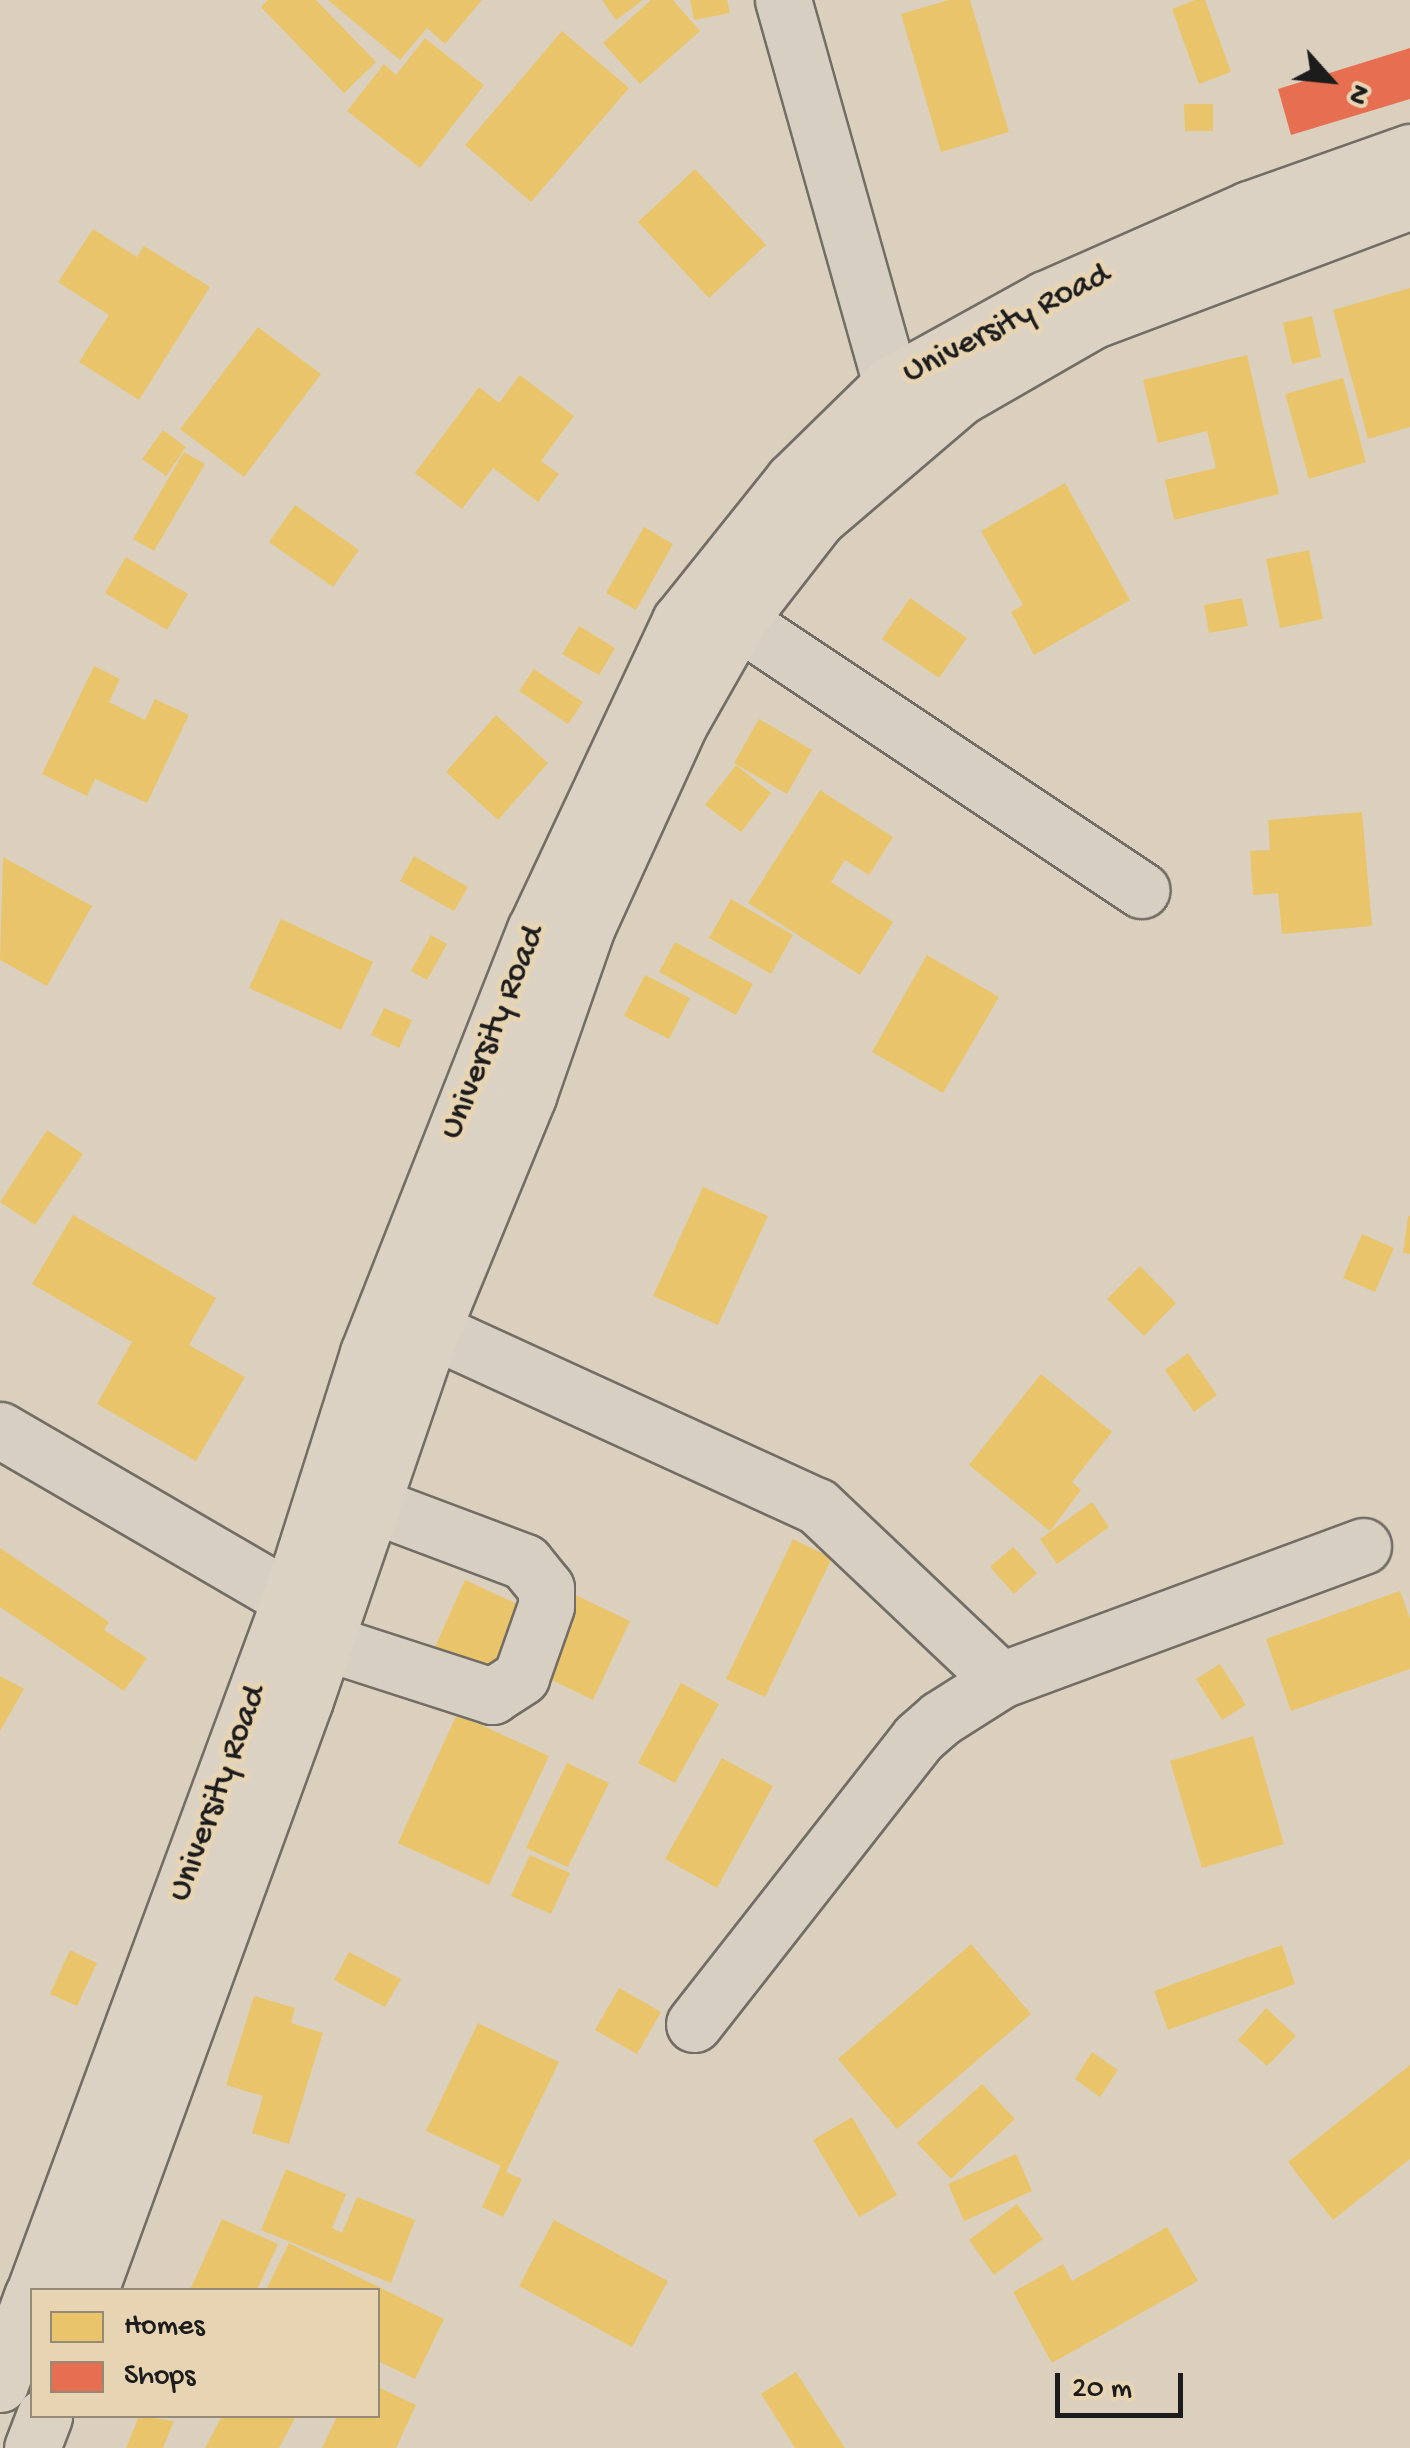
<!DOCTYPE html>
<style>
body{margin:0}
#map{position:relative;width:1410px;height:2448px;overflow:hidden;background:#dbd0be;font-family:"Gochi Hand",sans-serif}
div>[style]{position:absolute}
.homes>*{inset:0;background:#e9c46a}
.shops>*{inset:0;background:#e76f51}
.roads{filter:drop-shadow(2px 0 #726d65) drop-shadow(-2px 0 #726d65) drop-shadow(0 2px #726d65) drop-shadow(0 -2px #726d65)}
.minor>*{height:55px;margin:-27.5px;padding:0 27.5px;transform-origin:27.5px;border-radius:27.5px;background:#d7cfc2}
.major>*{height:55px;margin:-27.5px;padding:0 27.5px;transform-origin:27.5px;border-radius:27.5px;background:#dbd2c4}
span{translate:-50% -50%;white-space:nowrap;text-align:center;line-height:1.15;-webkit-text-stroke:10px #e7d4b2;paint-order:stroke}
.street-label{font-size:35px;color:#1c1c1c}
.legend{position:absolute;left:30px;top:2288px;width:350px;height:130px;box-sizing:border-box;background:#e7d4b2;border:2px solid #968a76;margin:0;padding:12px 18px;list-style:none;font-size:30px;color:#1c1c1c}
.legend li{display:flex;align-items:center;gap:20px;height:50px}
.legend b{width:50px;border:2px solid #968a76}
.north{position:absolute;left:1280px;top:30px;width:100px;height:100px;-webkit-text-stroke:8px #e7d4b2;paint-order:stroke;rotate:117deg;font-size:28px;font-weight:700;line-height:40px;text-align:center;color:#1c1c1c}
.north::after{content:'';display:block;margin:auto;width:35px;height:45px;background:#1c1c1c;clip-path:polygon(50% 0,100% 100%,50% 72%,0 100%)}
.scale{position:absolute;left:1055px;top:2373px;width:128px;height:45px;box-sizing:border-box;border:5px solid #1c1c1c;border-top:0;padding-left:12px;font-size:30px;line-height:35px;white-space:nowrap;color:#1c1c1c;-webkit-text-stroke:8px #e7d4b2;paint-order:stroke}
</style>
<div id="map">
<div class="homes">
<i style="clip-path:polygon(268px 0,316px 0,376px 62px,344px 93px,261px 7px)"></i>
<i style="clip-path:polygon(328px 0,482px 0,445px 44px,427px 28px,400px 60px)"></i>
<i style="clip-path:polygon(602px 0,643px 0,616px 20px)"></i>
<i style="clip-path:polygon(651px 0,673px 0,700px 31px,640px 84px,603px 43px)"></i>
<i style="clip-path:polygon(690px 0,727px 0,730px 13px,694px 20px)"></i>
<i style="clip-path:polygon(949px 0,970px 0,1009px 132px,941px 152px,901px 14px)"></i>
<i style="clip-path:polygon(1195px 0,1205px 0,1231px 72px,1199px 84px,1172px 9px)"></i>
<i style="clip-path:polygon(562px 31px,629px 88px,531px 202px,465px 145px)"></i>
<i style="clip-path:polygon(425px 38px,484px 85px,420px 168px,347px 111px,384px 64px,396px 75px)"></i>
<i style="clip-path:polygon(1184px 104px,1213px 104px,1213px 131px,1185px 131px)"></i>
<i style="clip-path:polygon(695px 169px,766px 245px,709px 298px,638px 222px)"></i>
<i style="clip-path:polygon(93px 229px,137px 257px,144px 246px,210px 287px,139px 400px,79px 362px,109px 315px,58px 282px)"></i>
<i style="clip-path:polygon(1410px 288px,1410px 427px,1368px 439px,1333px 310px)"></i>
<i style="clip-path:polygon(1312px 316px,1321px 357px,1292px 364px,1283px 323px)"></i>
<i style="clip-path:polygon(258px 327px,321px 374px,244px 477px,180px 429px)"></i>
<i style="clip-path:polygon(1247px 355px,1279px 494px,1174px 520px,1165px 480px,1216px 468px,1207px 431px,1158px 443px,1143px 380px)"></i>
<i style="clip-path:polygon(520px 375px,574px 416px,541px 461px,559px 474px,538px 502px,493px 468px,462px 509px,415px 473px,479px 387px,499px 403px)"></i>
<i style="clip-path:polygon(1343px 378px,1366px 462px,1309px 479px,1285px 394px)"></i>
<i style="clip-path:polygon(163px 430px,186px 447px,166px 476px,142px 459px)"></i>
<i style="clip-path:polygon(184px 452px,205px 464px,154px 551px,133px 539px)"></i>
<i style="clip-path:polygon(1065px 483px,1130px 600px,1034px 655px,1011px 612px,1023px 605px,981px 531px)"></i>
<i style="clip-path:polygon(295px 505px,359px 550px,333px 587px,269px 542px)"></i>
<i style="clip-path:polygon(644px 527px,673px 544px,636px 610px,606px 593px)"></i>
<i style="clip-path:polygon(1309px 550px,1323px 619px,1280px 628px,1266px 559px)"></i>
<i style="clip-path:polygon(126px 557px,188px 594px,167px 630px,105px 593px)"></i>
<i style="clip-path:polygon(910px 598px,967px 638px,939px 678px,882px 639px)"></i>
<i style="clip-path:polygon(1242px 598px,1248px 626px,1209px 633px,1204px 605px)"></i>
<i style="clip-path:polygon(579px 626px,615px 648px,599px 675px,562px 654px)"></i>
<i style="clip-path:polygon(94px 666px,120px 679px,109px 702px,145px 720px,155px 699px,189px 715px,147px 803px,95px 779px,87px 796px,42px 774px)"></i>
<i style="clip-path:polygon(534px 669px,583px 702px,568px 724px,519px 691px)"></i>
<i style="clip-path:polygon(496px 715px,548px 763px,498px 820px,446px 772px)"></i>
<i style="clip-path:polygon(759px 719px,812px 750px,787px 794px,734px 763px)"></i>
<i style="clip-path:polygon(736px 765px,771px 793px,741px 832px,705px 805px)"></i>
<i style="clip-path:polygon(820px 790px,893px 837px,869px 875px,845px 860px,831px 882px,893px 922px,860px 975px,748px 903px)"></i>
<i style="clip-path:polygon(1362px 812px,1372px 926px,1282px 934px,1278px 893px,1253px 895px,1250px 851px,1270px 850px,1268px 820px)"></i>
<i style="clip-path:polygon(414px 856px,468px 887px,454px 911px,400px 881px)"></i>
<i style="clip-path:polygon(3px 857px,92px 906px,47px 986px,0 960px)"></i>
<i style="clip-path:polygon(731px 899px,793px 935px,771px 974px,709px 938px)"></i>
<i style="clip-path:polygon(281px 919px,373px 962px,341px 1030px,249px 988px)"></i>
<i style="clip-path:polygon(431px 935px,447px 944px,427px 980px,411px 971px)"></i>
<i style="clip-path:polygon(675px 942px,753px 984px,736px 1015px,659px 972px)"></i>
<i style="clip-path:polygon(927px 955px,999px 997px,943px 1093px,872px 1052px)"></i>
<i style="clip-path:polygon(645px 975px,690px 998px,669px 1039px,624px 1016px)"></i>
<i style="clip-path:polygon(384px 1008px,412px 1020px,399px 1048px,371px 1035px)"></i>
<i style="clip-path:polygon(47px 1130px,83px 1154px,35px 1225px,0 1202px)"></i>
<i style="clip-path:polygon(703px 1187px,768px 1216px,718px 1325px,653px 1296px)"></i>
<i style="clip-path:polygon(73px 1215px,216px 1298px,189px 1345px,245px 1377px,196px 1461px,97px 1404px,132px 1342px,32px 1284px)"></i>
<i style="clip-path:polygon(1408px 1216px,1410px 1216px,1410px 1254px,1403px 1253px)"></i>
<i style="clip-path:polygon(1362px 1234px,1394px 1248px,1375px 1292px,1343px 1278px)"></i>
<i style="clip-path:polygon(1140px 1266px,1176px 1303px,1144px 1336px,1107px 1299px)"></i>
<i style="clip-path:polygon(1188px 1353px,1217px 1395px,1194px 1412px,1165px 1370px)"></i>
<i style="clip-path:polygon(1041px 1374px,1112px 1432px,1072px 1482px,1081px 1490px,1050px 1531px,969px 1465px)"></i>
<i style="clip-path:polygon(1092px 1502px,1109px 1527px,1057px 1564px,1040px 1539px)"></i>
<i style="clip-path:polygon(793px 1539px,832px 1558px,765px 1697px,726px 1679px)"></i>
<i style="clip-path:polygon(1013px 1547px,1037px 1573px,1014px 1594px,990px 1567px)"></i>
<i style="clip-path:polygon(0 1548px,109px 1622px,104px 1630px,147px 1658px,124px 1691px,0 1607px)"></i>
<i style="clip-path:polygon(465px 1580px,528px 1609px,497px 1675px,435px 1647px)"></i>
<i style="clip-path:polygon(1400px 1591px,1410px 1619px,1410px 1669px,1291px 1711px,1266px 1639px)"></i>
<i style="clip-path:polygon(571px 1593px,630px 1621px,593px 1700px,533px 1671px)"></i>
<i style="clip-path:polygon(1220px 1664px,1246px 1705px,1222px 1720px,1196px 1679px)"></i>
<i style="clip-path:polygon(0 1676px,24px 1689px,0 1731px)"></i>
<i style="clip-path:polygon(681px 1683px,719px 1704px,675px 1783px,638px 1763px)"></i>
<i style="clip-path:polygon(457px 1714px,549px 1756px,489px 1885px,398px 1843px)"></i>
<i style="clip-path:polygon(1253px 1736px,1284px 1844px,1202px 1868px,1170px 1761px)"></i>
<i style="clip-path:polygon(722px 1758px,773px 1786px,717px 1888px,665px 1859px)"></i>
<i style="clip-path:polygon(567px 1763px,609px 1783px,568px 1867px,526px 1848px)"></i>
<i style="clip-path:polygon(530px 1855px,570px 1873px,551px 1914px,511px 1896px)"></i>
<i style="clip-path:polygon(971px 1944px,1031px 2014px,897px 2129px,838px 2059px)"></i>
<i style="clip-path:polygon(1282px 1945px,1295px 1984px,1168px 2030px,1154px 1991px)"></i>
<i style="clip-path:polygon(70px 1950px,97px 1963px,77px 2006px,50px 1994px)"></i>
<i style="clip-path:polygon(349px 1952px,401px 1979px,385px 2007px,334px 1980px)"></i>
<i style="clip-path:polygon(619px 1988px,661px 2012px,637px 2054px,595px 2030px)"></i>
<i style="clip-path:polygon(254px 1996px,295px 2008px,291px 2023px,323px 2033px,289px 2144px,252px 2133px,263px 2096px,226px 2085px)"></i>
<i style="clip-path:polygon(1266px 2008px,1296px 2036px,1267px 2066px,1238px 2040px)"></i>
<i style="clip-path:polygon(478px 2023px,559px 2062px,506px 2172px,522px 2179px,503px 2217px,482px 2207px,501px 2166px,426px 2131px)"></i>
<i style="clip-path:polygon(1092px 2052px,1118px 2070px,1100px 2097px,1075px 2079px)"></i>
<i style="clip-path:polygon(1410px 2065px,1410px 2159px,1333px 2220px,1288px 2162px)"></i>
<i style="clip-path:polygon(982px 2084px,1015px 2119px,951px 2179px,917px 2143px)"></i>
<i style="clip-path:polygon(852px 2117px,897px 2195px,859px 2217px,813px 2140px)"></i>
<i style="clip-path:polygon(1016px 2154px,1032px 2191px,964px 2221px,948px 2184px)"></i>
<i style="clip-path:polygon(286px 2169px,346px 2194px,332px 2228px,342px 2233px,357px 2197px,415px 2220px,391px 2283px,261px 2230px)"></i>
<i style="clip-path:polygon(1017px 2204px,1043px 2239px,994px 2275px,969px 2240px)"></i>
<i style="clip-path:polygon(222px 2219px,278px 2244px,257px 2290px,190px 2290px)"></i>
<i style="clip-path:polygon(554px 2220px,668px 2281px,632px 2347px,519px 2286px)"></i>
<i style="clip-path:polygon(1167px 2227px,1198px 2281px,1052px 2363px,1013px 2292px,1063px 2264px,1072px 2281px)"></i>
<i style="clip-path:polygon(289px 2243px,444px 2319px,415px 2379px,378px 2361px,378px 2290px,266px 2290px)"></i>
<i style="clip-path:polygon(796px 2372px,845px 2448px,795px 2448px,761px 2394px)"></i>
<i style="clip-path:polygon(378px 2387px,416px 2405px,396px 2448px,322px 2448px,337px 2416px,378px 2416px)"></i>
<i style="clip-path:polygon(139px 2416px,174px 2421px,163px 2448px,126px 2448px)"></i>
<i style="clip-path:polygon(222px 2416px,296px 2416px,279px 2448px,205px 2448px)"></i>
</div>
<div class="shops">
<i style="clip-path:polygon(1410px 48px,1410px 99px,1291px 135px,1278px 89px)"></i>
</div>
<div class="roads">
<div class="minor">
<i style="left:783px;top:0;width:399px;rotate:74.3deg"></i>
<i style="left:738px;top:621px;width:485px;rotate:33.7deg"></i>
<i style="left:432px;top:1330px;width:423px;rotate:24.6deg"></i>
<i style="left:817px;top:1506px;width:253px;rotate:43.4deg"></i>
<i style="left:0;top:1430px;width:336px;rotate:30.2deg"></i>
<i style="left:325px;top:1642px;width:176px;rotate:17.9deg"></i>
<i style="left:492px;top:1696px;width:35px;rotate:-33deg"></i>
<i style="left:521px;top:1677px;width:75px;rotate:-70.6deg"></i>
<i style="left:546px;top:1606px;width:18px;rotate:-90deg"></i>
<i style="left:546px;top:1588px;width:33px;rotate:-129deg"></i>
<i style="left:525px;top:1562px;width:162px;rotate:-159.4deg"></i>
<i style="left:694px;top:2024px;width:363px;rotate:-51.9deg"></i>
<i style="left:918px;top:1738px;width:30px;rotate:-41deg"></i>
<i style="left:941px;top:1718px;width:71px;rotate:-32.3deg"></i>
<i style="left:1001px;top:1680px;width:386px;rotate:-20.3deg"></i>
</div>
<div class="major">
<i style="left:35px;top:2290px;width:737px;rotate:-69.74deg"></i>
<i style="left:290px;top:1599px;width:258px;rotate:-72.4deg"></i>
<i style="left:368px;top:1353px;width:455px;rotate:-68.5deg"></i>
<i style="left:535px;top:930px;width:341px;rotate:-64.9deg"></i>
<i style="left:680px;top:621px;width:181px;rotate:-51.3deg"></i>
<i style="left:793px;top:480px;width:137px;rotate:-44.4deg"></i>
<i style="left:891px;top:384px;width:176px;rotate:-28.9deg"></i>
<i style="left:1045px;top:299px;width:223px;rotate:-23.8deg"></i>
<i style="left:1249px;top:209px;width:171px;rotate:-19.5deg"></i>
<i style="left:90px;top:2290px;width:628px;rotate:-69.98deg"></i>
<i style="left:305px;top:1700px;width:391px;rotate:-71.1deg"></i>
<i style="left:432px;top:1330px;width:253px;rotate:-67.7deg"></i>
<i style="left:528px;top:1096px;width:177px;rotate:-70.8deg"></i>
<i style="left:586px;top:929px;width:226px;rotate:-65.5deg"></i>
<i style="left:680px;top:723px;width:117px;rotate:-60.4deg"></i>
<i style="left:738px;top:621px;width:129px;rotate:-52.2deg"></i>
<i style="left:817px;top:519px;width:188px;rotate:-40.5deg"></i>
<i style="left:960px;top:397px;width:155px;rotate:-29.9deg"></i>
<i style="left:1094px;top:320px;width:338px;rotate:-20.6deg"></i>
<i style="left:0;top:2384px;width:94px;rotate:-70deg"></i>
<i style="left:32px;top:2448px;width:34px;rotate:-69deg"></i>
</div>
</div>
<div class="street-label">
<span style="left:1007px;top:325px;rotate:-27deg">University Road</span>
<span style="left:494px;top:1033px;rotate:-68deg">University Road</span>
<span style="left:219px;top:1794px;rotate:-70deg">University Road</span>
</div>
<ul class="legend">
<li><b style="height:28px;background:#e9c46a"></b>Homes</li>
<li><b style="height:28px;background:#e76f51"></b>Shops</li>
</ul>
<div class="north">N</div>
<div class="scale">20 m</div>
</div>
